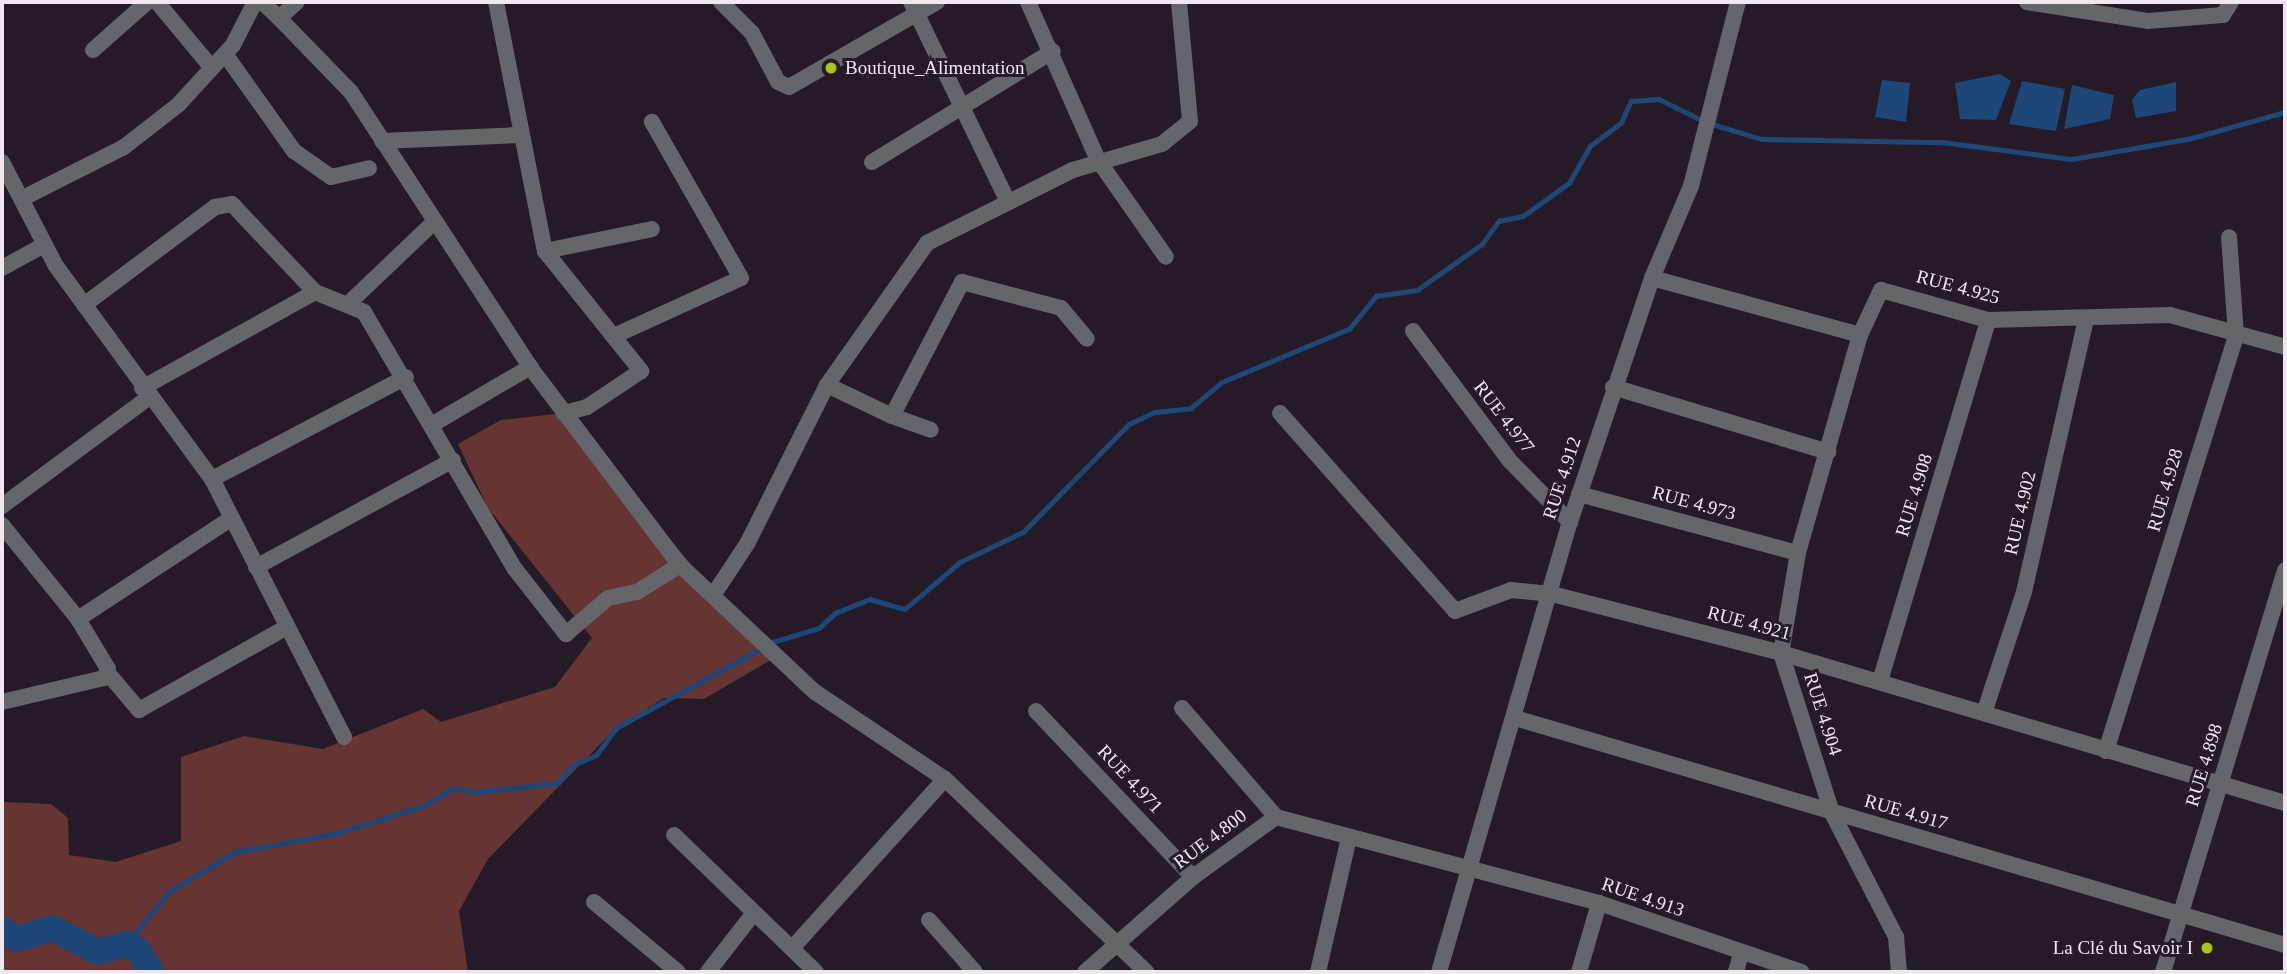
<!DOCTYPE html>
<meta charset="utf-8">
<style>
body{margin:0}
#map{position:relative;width:2287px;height:974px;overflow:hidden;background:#241b27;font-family:Georgia,serif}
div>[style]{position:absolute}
.green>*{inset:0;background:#663533}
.water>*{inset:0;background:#1e4778}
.stream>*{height:4.5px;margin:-2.25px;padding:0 2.25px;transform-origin:2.25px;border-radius:2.25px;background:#1e4778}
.river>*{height:26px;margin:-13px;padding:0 13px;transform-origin:13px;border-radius:13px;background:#1e4778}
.street>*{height:16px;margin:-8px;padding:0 8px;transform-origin:8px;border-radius:8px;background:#65656c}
.dots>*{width:19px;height:19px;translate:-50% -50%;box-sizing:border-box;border:4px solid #241b27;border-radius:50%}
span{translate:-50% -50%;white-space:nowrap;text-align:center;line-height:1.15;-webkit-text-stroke:6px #241b27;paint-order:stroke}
.poi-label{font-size:19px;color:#efe8f1}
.left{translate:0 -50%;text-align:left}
.right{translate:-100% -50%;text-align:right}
.street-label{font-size:19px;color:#efe8f1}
.frame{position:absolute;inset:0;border:4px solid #efe8f1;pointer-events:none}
</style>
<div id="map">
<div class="green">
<i style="clip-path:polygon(564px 413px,715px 593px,779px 655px,704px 699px,664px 698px,616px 728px,488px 859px,459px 911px,468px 972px,2px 972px,2px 802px,51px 804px,68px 818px,69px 855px,116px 862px,181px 841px,181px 757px,244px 736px,323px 749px,423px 709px,441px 722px,555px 687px,592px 638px,488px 508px,458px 444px,501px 420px)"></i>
</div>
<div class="water">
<i style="clip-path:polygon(2000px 74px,2011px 81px,1996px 120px,1960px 119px,1955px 83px)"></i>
<i style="clip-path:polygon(1882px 80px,1910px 83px,1906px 122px,1875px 117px)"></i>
<i style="clip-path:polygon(2022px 81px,2065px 89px,2056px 131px,2009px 124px)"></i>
<i style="clip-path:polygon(2176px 82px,2176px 111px,2136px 118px,2132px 100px,2140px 90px)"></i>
<i style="clip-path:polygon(2072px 85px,2114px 95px,2110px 119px,2064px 129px)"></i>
</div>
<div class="stream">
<i style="left:1712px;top:124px;width:52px;rotate:16.7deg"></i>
<i style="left:1762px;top:139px;width:180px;rotate:1deg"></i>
<i style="left:1942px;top:142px;width:131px;rotate:7.5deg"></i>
<i style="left:2072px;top:159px;width:122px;rotate:-9.9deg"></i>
<i style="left:2192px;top:138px;width:97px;rotate:-15.6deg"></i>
<i style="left:769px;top:643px;width:52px;rotate:-16.7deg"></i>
<i style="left:819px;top:628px;width:22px;rotate:-43deg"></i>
<i style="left:835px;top:613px;width:38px;rotate:-22deg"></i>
<i style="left:870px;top:599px;width:36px;rotate:16deg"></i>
<i style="left:905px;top:609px;width:72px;rotate:-40.5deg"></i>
<i style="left:960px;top:562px;width:70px;rotate:-25.5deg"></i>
<i style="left:1023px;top:532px;width:151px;rotate:-45.5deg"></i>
<i style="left:1129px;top:424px;width:29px;rotate:-25deg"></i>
<i style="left:1155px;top:412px;width:36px;rotate:-6deg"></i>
<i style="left:1191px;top:408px;width:40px;rotate:-40deg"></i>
<i style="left:1222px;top:382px;width:138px;rotate:-22.7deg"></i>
<i style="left:1349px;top:329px;width:43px;rotate:-50.7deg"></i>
<i style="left:1376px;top:296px;width:41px;rotate:-8.3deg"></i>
<i style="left:1417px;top:290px;width:80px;rotate:-35.3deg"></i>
<i style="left:1482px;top:244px;width:29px;rotate:-54deg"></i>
<i style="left:1499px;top:221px;width:25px;rotate:-12deg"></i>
<i style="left:1523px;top:216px;width:57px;rotate:-35.7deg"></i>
<i style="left:1569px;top:183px;width:43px;rotate:-60.4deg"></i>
<i style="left:1590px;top:146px;width:39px;rotate:-37deg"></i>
<i style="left:1621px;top:123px;width:24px;rotate:-66deg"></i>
<i style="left:1631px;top:101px;width:28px;rotate:-4deg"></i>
<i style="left:1659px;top:99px;width:50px;rotate:26.1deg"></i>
<i style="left:126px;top:944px;width:67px;rotate:-50.4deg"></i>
<i style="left:169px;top:892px;width:77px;rotate:-31.2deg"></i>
<i style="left:235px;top:852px;width:105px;rotate:-10.5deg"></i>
<i style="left:338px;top:833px;width:92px;rotate:-17.7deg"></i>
<i style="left:426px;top:805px;width:32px;rotate:-32deg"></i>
<i style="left:453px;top:788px;width:22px;rotate:10deg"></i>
<i style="left:475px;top:792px;width:83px;rotate:-6.2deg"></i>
<i style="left:558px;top:783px;width:23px;rotate:-50deg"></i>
<i style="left:573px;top:765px;width:25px;rotate:-23deg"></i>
<i style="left:596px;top:755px;width:34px;rotate:-53deg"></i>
<i style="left:616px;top:728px;width:166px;rotate:-28.7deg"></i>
</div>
<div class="river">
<i style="left:2px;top:930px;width:17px;rotate:31deg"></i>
<i style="left:17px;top:939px;width:37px;rotate:-17deg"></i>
<i style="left:52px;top:928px;width:52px;rotate:27.6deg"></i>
<i style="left:98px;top:952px;width:29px;rotate:-16deg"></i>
<i style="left:126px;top:944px;width:15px;rotate:28deg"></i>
<i style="left:139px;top:951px;width:24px;rotate:60deg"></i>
</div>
<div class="street">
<i style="left:157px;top:2px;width:86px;rotate:50.2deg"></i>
<i style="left:262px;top:2px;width:23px;rotate:43deg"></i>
<i style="left:279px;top:18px;width:24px;rotate:-42deg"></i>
<i style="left:496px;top:2px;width:254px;rotate:78.9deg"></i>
<i style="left:545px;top:251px;width:154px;rotate:51.3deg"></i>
<i style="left:641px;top:371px;width:65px;rotate:146.3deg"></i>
<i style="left:587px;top:407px;width:24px;rotate:165deg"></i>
<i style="left:721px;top:2px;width:44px;rotate:45deg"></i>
<i style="left:752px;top:33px;width:55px;rotate:62deg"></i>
<i style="left:778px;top:82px;width:12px;rotate:24deg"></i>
<i style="left:789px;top:87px;width:171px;rotate:-29.9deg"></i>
<i style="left:911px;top:2px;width:222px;rotate:64.1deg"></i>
<i style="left:1028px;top:2px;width:173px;rotate:66.1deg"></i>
<i style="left:1098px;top:160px;width:118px;rotate:55deg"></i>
<i style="left:2027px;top:2px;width:122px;rotate:8.9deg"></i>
<i style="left:2148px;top:21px;width:75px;rotate:-4.6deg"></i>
<i style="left:2223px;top:15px;width:15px;rotate:-58deg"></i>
<i style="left:279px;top:18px;width:103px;rotate:45.8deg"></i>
<i style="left:351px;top:92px;width:328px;rotate:56.9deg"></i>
<i style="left:530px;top:367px;width:248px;rotate:52.9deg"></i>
<i style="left:680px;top:565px;width:185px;rotate:43.3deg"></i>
<i style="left:815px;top:692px;width:156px;rotate:33.8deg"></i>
<i style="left:945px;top:779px;width:279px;rotate:43.8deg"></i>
<i style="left:93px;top:50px;width:72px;rotate:-41.6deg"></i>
<i style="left:225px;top:54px;width:119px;rotate:54.6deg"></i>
<i style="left:294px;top:151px;width:45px;rotate:35.1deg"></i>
<i style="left:331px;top:177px;width:39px;rotate:-13deg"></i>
<i style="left:382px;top:141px;width:136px;rotate:-2.5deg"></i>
<i style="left:2px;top:162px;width:117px;rotate:62.6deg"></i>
<i style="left:56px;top:266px;width:264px;rotate:53.8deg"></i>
<i style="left:212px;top:479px;width:290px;rotate:62.9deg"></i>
<i style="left:872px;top:162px;width:212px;rotate:-31.5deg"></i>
<i style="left:23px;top:198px;width:113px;rotate:-26.8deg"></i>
<i style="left:124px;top:147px;width:68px;rotate:-37.9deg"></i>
<i style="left:178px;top:105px;width:81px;rotate:-47.5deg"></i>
<i style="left:233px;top:45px;width:48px;rotate:-62.9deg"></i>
<i style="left:545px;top:251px;width:109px;rotate:-11.6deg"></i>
<i style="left:2px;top:268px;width:48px;rotate:-28.7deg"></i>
<i style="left:1652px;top:278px;width:216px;rotate:15.3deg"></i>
<i style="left:1860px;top:335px;width:50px;rotate:-65deg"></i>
<i style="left:1881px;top:290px;width:111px;rotate:15.7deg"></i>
<i style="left:1988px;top:320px;width:182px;rotate:-1.6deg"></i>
<i style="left:2170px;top:315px;width:119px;rotate:15.5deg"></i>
<i style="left:349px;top:303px;width:116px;rotate:-43.6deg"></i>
<i style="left:84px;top:305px;width:164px;rotate:-36.8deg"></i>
<i style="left:215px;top:207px;width:17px;rotate:-10deg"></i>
<i style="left:232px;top:204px;width:121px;rotate:46.7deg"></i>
<i style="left:315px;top:292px;width:53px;rotate:22.2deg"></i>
<i style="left:364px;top:312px;width:298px;rotate:59.6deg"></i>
<i style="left:515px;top:569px;width:83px;rotate:51.9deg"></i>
<i style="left:566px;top:634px;width:55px;rotate:-40.6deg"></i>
<i style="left:608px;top:598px;width:30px;rotate:-12deg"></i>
<i style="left:637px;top:592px;width:51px;rotate:-32.1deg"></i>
<i style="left:1413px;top:331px;width:162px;rotate:53.3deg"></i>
<i style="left:1510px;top:461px;width:86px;rotate:45.5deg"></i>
<i style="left:616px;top:335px;width:137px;rotate:-24.5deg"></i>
<i style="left:741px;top:278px;width:180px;rotate:-119.7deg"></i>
<i style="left:1860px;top:335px;width:227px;rotate:105.9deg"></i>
<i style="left:1798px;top:553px;width:101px;rotate:99.6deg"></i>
<i style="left:1781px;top:653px;width:168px;rotate:72.3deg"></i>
<i style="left:1832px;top:813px;width:140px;rotate:62.7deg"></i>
<i style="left:1896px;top:937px;width:35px;rotate:85deg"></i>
<i style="left:827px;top:385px;width:72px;rotate:25.5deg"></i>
<i style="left:892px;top:416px;width:151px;rotate:-62.4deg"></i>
<i style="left:962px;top:282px;width:102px;rotate:14.7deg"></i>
<i style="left:1061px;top:308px;width:40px;rotate:50deg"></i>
<i style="left:1613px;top:387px;width:225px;rotate:16.8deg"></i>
<i style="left:142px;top:388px;width:198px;rotate:-29deg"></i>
<i style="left:1280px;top:413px;width:264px;rotate:48.5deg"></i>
<i style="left:1455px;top:611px;width:60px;rotate:-20.6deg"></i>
<i style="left:1511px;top:590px;width:41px;rotate:5.6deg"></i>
<i style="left:1552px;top:594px;width:236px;rotate:14.4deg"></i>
<i style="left:1781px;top:653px;width:526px;rotate:16.57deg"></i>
<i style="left:892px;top:416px;width:41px;rotate:19.7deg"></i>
<i style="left:433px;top:424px;width:113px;rotate:-30.4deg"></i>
<i style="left:212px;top:479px;width:219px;rotate:-27.7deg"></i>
<i style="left:1579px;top:494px;width:227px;rotate:15.1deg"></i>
<i style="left:2px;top:506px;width:182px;rotate:-36.5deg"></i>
<i style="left:2px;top:525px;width:121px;rotate:51deg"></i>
<i style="left:78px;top:619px;width:58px;rotate:59deg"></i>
<i style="left:108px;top:669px;width:10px;rotate:114deg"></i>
<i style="left:104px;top:678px;width:105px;rotate:166.8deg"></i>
<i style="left:256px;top:567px;width:224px;rotate:-28.5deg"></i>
<i style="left:714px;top:594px;width:60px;rotate:-56.6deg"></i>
<i style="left:747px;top:544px;width:178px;rotate:-63.3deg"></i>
<i style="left:827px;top:385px;width:174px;rotate:-54.8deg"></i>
<i style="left:927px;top:243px;width:163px;rotate:-26.6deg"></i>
<i style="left:1073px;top:170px;width:93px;rotate:-16.3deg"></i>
<i style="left:1162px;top:144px;width:36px;rotate:-39deg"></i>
<i style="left:1190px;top:121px;width:120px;rotate:-95.3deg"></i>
<i style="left:78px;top:619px;width:184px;rotate:-33.3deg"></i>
<i style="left:107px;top:672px;width:50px;rotate:49.9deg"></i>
<i style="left:139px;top:710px;width:167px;rotate:-29.3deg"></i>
<i style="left:1880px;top:681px;width:377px;rotate:-73.3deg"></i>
<i style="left:1182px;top:708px;width:144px;rotate:49.2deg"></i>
<i style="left:1036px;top:711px;width:228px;rotate:46.6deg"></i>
<i style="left:1984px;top:713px;width:127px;rotate:-71.7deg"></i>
<i style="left:2024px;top:592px;width:280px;rotate:-77.2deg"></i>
<i style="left:1515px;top:718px;width:803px;rotate:16.43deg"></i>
<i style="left:2106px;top:751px;width:435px;rotate:-72.6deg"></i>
<i style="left:2236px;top:336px;width:99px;rotate:-94deg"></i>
<i style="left:674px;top:835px;width:197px;rotate:44deg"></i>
<i style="left:594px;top:902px;width:109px;rotate:39.8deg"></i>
<i style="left:929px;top:920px;width:69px;rotate:48.5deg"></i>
<i style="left:794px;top:946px;width:225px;rotate:-47.9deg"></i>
<i style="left:708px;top:972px;width:73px;rotate:-52.2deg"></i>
<i style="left:1085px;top:972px;width:144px;rotate:-41.3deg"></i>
<i style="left:1193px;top:877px;width:102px;rotate:-35.9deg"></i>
<i style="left:1276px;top:817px;width:334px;rotate:14.9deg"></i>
<i style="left:1599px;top:903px;width:214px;rotate:18.8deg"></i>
<i style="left:1318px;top:972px;width:138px;rotate:-77deg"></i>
<i style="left:1439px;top:972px;width:469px;rotate:-73.8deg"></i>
<i style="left:1570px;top:522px;width:257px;rotate:-71.4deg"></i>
<i style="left:1652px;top:278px;width:100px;rotate:-67deg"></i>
<i style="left:1691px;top:186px;width:190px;rotate:-75.7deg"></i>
<i style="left:1579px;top:972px;width:72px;rotate:-73.8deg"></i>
<i style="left:1736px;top:972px;width:20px;rotate:-75deg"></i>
<i style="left:2163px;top:972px;width:420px;rotate:-73.1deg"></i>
</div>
<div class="dots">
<i style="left:831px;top:68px;background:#abc615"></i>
<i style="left:2207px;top:948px;background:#abc615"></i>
</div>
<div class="poi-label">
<span class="left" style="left:845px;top:68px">Boutique_Alimentation</span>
<span class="right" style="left:2193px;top:948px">La Clé du Savoir I</span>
</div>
<div class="street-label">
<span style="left:1958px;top:287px;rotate:15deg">RUE 4.925</span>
<span style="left:1504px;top:417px;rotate:52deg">RUE 4.977</span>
<span style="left:1562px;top:478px;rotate:-72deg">RUE 4.912</span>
<span style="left:2165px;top:490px;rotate:-74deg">RUE 4.928</span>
<span style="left:1914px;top:495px;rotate:-73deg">RUE 4.908</span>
<span style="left:1694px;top:503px;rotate:15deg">RUE 4.973</span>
<span style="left:2020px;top:513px;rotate:-77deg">RUE 4.902</span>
<span style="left:1749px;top:623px;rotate:15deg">RUE 4.921</span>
<span style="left:1823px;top:714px;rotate:72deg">RUE 4.904</span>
<span style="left:2204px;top:765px;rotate:-73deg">RUE 4.898</span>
<span style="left:1130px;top:779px;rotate:47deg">RUE 4.971</span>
<span style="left:1906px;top:812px;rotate:16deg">RUE 4.917</span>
<span style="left:1210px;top:839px;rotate:-37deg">RUE 4.800</span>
<span style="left:1643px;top:897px;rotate:19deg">RUE 4.913</span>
</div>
<div class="frame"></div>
</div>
